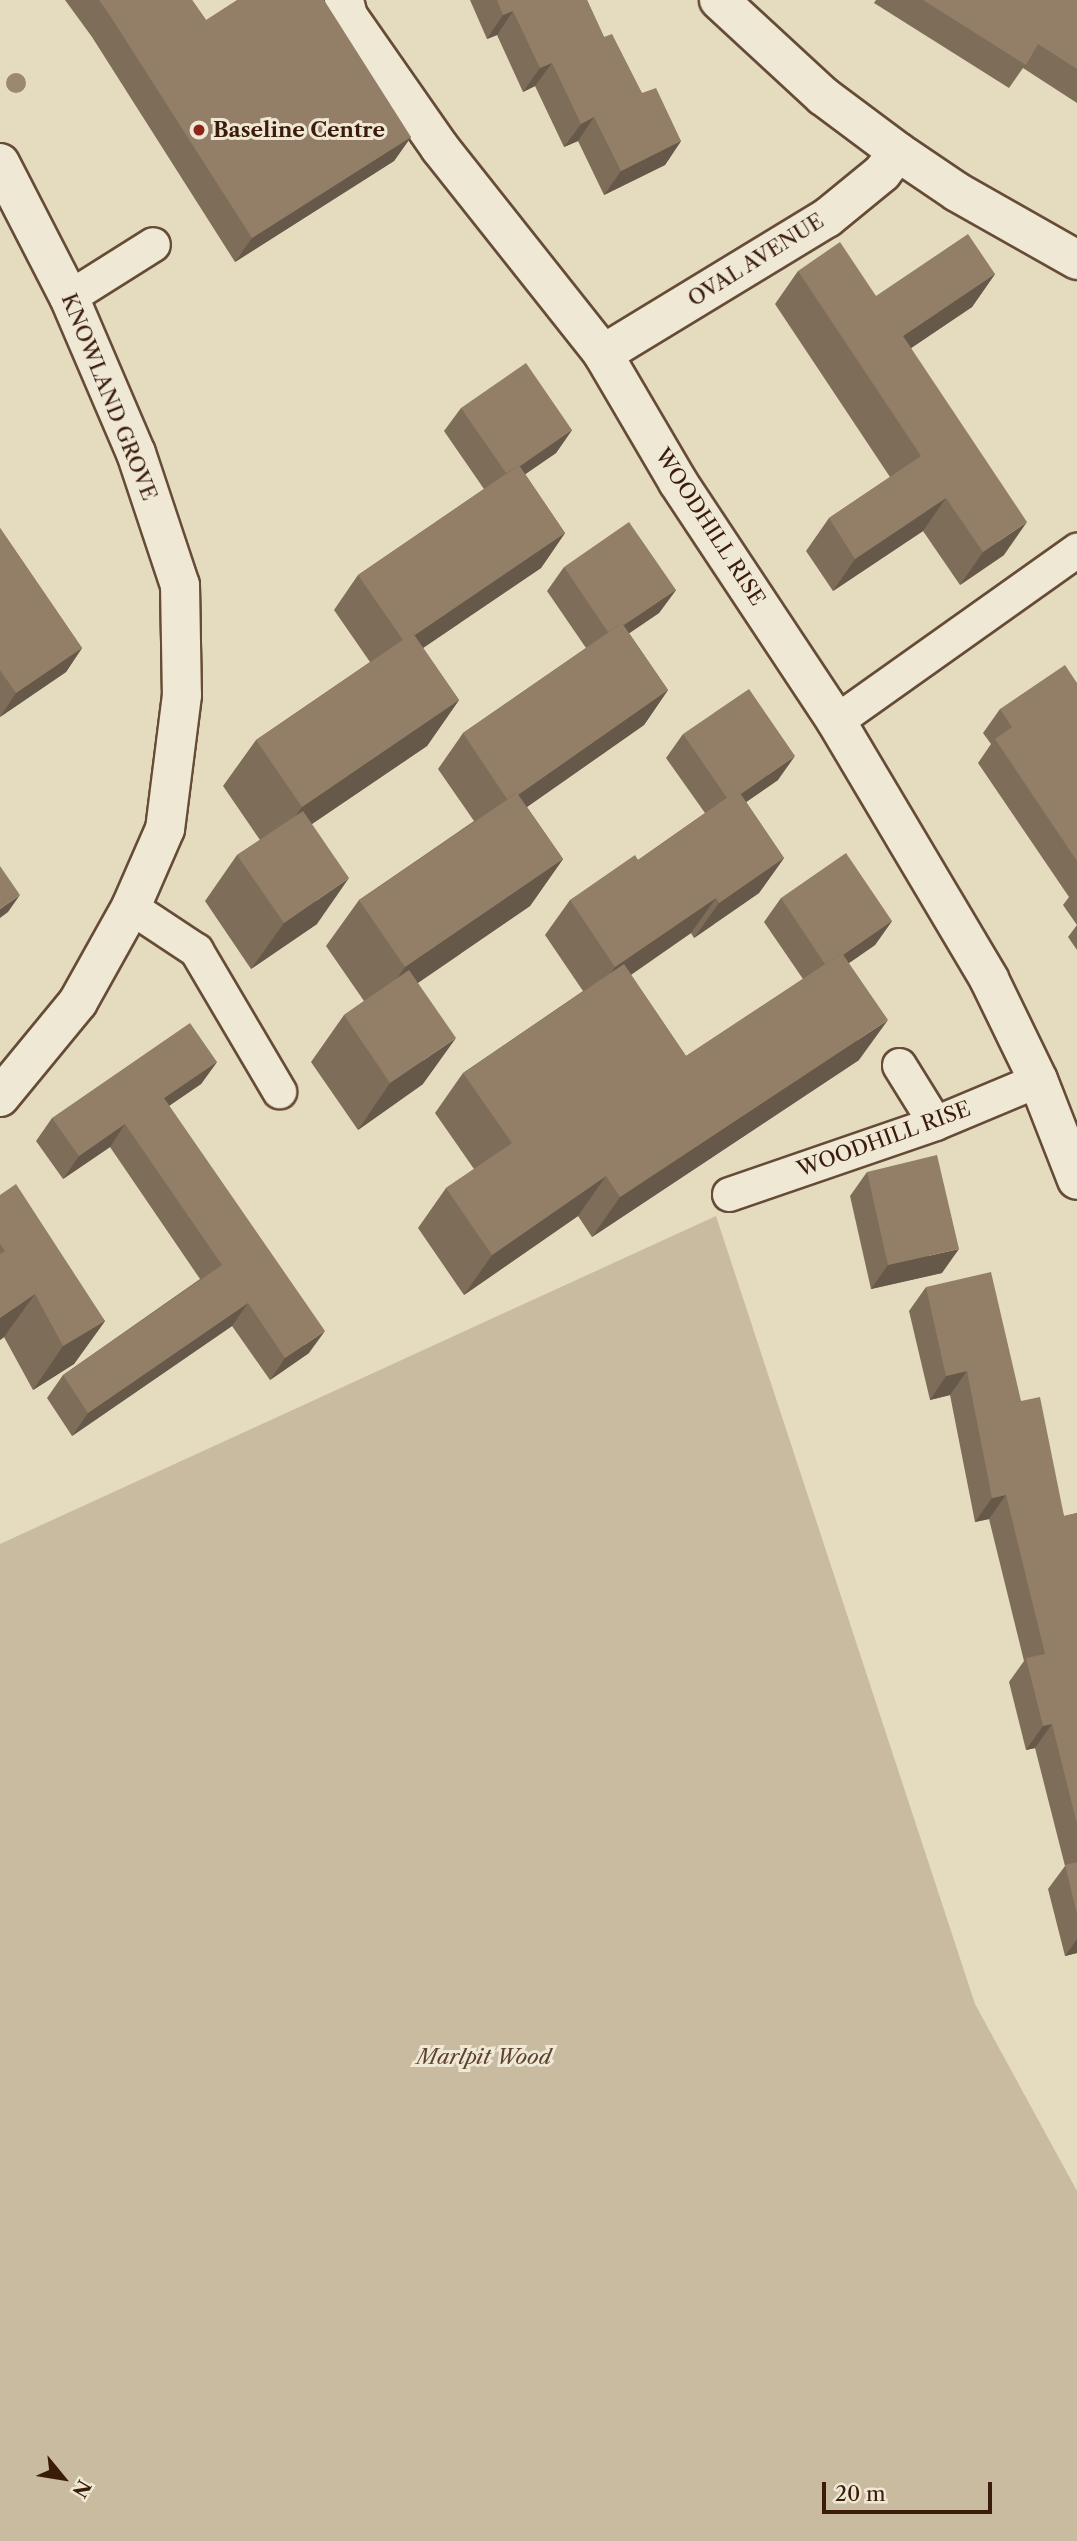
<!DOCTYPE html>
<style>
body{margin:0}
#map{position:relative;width:1077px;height:2541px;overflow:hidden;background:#e5dbbf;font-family:"Libre Caslon Text",serif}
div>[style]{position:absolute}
.green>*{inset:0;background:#c8bba0}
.roads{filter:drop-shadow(2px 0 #664c37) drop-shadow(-2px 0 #664c37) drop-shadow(0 2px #664c37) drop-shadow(0 -2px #664c37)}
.service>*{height:33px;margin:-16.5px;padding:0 16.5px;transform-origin:16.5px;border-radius:16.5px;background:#eee8d5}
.minor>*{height:38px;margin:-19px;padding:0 19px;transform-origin:19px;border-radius:19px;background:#eee8d5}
.trees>*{width:20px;height:20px;margin:-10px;border-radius:50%;background:#9b8870}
.wall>*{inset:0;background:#7e6d59}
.shaded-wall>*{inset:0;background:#675949}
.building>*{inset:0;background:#937f68}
.dots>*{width:19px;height:19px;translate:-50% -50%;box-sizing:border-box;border:4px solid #eee8d5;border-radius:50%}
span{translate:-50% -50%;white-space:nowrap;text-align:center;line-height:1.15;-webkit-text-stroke:6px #eee8d5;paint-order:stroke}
.poi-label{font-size:21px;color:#3b1c0a;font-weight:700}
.left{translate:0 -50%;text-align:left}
.street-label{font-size:21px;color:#3b1c0a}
.park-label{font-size:21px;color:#5e4430;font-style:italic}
.north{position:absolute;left:28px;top:2443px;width:70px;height:70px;-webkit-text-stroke:5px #eee8d5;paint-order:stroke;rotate:120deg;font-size:19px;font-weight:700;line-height:28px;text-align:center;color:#3b1c0a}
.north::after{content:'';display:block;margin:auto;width:24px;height:32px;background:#3b1c0a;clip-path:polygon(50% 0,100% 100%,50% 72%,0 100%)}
.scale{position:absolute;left:822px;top:2482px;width:170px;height:32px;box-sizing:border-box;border:4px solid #3b1c0a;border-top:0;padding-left:9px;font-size:21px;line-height:24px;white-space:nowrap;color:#3b1c0a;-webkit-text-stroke:5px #eee8d5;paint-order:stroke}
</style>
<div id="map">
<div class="green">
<i style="clip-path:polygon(716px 1216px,975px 2004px,1077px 2191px,1077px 2541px,0 2541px,0 1544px)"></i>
</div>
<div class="roads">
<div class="service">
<i style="left:69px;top:297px;width:99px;rotate:-32.2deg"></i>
<i style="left:836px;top:721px;width:296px;rotate:-35.4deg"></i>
<i style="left:131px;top:907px;width:78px;rotate:33.5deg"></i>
<i style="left:196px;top:950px;width:164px;rotate:59.5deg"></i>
<i style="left:899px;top:1065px;width:68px;rotate:58.2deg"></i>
<i style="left:729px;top:1194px;width:218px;rotate:-19deg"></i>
<i style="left:935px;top:1123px;width:112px;rotate:-22.7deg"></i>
</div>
<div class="minor">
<i style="left:344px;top:0;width:16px;rotate:76deg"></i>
<i style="left:348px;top:16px;width:161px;rotate:55.1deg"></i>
<i style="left:440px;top:148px;width:263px;rotate:51.6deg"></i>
<i style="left:603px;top:354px;width:148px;rotate:59.6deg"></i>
<i style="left:678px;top:482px;width:287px;rotate:56.5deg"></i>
<i style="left:836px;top:721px;width:300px;rotate:59.3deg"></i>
<i style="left:989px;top:979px;width:112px;rotate:64.1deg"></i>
<i style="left:1038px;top:1080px;width:107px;rotate:68.7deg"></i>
<i style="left:719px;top:0;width:142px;rotate:42.7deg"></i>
<i style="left:823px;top:96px;width:94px;rotate:36.7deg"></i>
<i style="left:898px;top:152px;width:71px;rotate:34.1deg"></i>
<i style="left:957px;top:192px;width:138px;rotate:29.5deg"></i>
<i style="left:0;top:163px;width:151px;rotate:62.8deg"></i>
<i style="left:69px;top:297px;width:170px;rotate:66.8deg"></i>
<i style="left:136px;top:453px;width:139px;rotate:71.6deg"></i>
<i style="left:180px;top:585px;width:110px;rotate:89deg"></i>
<i style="left:182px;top:695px;width:135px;rotate:97.2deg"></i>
<i style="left:165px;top:829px;width:85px;rotate:113.6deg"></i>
<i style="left:131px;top:907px;width:109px;rotate:119.2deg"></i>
<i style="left:78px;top:1002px;width:123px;rotate:129.4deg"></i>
<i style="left:603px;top:354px;width:262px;rotate:-31.3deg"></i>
<i style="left:827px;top:218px;width:71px;rotate:-39.3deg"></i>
<i style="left:882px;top:173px;width:26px;rotate:-53deg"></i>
</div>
</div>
<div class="trees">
<i style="left:16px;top:83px"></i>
</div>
<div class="wall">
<i style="clip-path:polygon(65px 0,192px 0,206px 20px,411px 137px,394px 161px,235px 262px,92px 37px)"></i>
<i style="clip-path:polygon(470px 0,587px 0,604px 37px,642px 93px,681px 141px,665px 165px,604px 195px,578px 141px,564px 147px,535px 86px,523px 92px,497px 35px,487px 39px)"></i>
<i style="clip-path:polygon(876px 0,1077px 0,1077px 103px,1023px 68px,1009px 88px,874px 3px)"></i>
<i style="clip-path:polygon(798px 271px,876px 296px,995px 274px,972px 307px,911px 348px,1004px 555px,960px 585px,923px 531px,833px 591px,806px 551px,829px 518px,890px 477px,775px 304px)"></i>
<i style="clip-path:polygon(461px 408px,572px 430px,556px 453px,525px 474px,565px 533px,541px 568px,423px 648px,459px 700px,427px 746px,312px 824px,317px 924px,251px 969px,205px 901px,237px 855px,260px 840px,223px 786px,256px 740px,370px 662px,334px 610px,358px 575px,484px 489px,444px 431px)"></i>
<i style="clip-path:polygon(0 528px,82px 648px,66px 672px,0 717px)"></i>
<i style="clip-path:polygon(564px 567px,676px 590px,659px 613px,629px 633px,668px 690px,644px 725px,527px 807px,563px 859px,530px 906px,418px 983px,423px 1084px,358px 1130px,311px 1062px,344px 1015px,364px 1001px,326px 946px,359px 900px,474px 821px,438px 769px,463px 733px,586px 648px,547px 591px)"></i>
<i style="clip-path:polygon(1077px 683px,1077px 950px,1068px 937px,1077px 925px,1063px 905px,1069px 897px,978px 763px,991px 744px,983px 733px,1000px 709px)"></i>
<i style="clip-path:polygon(683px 734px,778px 780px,746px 802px,784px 858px,759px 893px,694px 938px,691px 933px,631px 975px,686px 1056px,803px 979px,764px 922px,781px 898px,892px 921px,875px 945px,849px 963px,859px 1060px,592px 1237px,578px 1216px,464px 1295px,418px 1228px,446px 1188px,474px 1169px,435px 1113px,463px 1073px,583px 991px,545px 935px,570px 900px,638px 860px,705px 813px,666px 758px)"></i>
<i style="clip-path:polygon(217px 1062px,201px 1084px,169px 1106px,309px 1353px,270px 1380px,232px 1326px,72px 1436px,47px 1398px,63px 1375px,200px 1279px,110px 1147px,63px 1179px,36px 1141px,52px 1118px)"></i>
<i style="clip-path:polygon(867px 1172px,942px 1273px,871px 1289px,850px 1196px)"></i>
<i style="clip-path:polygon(0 1195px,105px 1321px,74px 1364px,33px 1390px,4px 1337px,0 1340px)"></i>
<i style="clip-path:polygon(926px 1287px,1021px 1401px,1064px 1516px,1077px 1513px,1077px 1953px,1065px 1956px,1048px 1889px,1065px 1866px,1035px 1748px,1026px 1750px,1009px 1682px,1024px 1661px,989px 1519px,975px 1522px,950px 1395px,930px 1400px,909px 1311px)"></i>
</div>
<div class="shaded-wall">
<i style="clip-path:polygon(513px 11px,497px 35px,487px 39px,503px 15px)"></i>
<i style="clip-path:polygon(552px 63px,535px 86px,523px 92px,540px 68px)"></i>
<i style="clip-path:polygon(594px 117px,578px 141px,564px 147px,581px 124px)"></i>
<i style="clip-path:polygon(411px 137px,394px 161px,235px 262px,252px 238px)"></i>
<i style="clip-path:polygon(681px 141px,665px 165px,604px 195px,621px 171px)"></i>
<i style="clip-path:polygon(995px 274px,972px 307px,880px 369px,903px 336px)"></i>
<i style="clip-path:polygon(572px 430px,556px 453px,491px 498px,507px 475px)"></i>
<i style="clip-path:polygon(946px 498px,923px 531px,833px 591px,855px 559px)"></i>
<i style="clip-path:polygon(1027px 522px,1004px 555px,960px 585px,983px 552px)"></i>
<i style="clip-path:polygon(565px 533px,541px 568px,380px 677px,404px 642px)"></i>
<i style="clip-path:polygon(676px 590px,659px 613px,593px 658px,610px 634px)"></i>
<i style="clip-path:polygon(82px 648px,66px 672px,0 717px,16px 693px)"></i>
<i style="clip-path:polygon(668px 690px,644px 725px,484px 837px,509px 801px)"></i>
<i style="clip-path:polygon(459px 700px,427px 746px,269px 853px,302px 807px)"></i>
<i style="clip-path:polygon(795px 756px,778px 780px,713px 825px,730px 801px)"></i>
<i style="clip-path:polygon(784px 858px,759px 893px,694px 938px,719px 903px)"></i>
<i style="clip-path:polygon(563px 859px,530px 906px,372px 1014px,405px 967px)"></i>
<i style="clip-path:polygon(349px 878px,317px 924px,251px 969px,284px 923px)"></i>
<i style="clip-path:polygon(20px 895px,8px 912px,0 918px,0 909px)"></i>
<i style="clip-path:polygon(716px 898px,691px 933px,591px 1002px,615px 967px)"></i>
<i style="clip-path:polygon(892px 921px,875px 945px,810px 990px,827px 966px)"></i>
<i style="clip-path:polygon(888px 1020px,859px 1060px,592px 1237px,620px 1197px)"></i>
<i style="clip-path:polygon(456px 1038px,423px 1084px,358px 1130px,390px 1083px)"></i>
<i style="clip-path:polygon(217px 1062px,201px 1084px,148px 1120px,164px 1098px)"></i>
<i style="clip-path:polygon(125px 1124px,110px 1147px,63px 1179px,79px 1156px)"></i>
<i style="clip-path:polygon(606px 1176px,578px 1216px,464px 1295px,492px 1255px)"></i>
<i style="clip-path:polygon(959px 1249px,942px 1273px,871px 1289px,888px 1265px)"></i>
<i style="clip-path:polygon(35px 1294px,4px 1337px,0 1340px,0 1318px)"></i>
<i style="clip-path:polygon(248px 1303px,232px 1326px,72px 1436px,88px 1413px)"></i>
<i style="clip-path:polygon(105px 1321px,74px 1364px,33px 1390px,63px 1346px)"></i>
<i style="clip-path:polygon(325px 1331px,309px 1353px,270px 1380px,285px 1358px)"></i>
<i style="clip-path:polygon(967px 1371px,950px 1395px,930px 1400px,946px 1376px)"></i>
<i style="clip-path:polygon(1006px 1495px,989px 1519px,975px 1522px,992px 1498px)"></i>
<i style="clip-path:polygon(1052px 1724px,1035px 1748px,1026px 1750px,1043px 1726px)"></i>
<i style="clip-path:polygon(1077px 1939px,1077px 1953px,1065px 1956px)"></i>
</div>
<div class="building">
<i style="clip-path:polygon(99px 0,192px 0,206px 20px,237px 0,324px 0,411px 137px,252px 238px,109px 14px)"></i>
<i style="clip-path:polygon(497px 0,587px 0,604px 37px,612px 34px,642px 93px,656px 88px,681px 141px,621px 171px,594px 117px,581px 124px,552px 63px,540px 68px,513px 11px,503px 15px)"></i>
<i style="clip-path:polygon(923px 0,1077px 0,1077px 69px,1038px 44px,1026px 65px)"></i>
<i style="clip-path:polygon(968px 234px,995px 274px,903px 336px,1027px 522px,983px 552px,946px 498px,855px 559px,829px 518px,921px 456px,798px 271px,840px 242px,876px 296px)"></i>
<i style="clip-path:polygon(526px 363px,572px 430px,520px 466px,519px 465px,506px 473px,461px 408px)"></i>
<i style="clip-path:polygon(519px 465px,565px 533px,415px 635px,413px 633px,403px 640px,358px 575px)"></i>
<i style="clip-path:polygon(629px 522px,676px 590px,624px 625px,622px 623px,608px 632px,564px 567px)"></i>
<i style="clip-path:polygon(0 528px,82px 648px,16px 693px,0 670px)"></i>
<i style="clip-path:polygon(622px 623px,668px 690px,518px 795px,517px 793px,507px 799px,463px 733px)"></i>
<i style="clip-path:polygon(413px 633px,459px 700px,302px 807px,256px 740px)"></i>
<i style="clip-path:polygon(1065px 665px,1077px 683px,1077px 861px,995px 739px,1012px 727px,1000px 709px)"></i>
<i style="clip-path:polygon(749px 689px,795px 756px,741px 794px,738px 790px,727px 798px,683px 734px)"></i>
<i style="clip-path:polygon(738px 790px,784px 858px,719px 903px,716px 898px,615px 967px,570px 900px,635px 855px,638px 860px)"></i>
<i style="clip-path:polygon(517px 793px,563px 859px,405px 967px,359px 900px)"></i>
<i style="clip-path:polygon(303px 811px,349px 878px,284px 923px,237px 855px)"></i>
<i style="clip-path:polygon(846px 853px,892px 921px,843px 955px,842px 953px,825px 964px,781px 898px)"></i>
<i style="clip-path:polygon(0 866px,20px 895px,0 909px)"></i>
<i style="clip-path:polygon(842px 953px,888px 1020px,620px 1197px,606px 1176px,492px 1255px,446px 1188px,512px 1143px,463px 1073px,624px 964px,686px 1056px)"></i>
<i style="clip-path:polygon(409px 970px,456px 1038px,390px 1083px,344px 1015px)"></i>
<i style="clip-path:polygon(190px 1023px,217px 1062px,164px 1098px,325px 1331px,285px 1358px,248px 1303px,88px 1413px,63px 1375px,222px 1265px,125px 1124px,79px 1156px,52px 1118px)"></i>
<i style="clip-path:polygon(937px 1155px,959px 1249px,888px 1265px,867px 1172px)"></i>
<i style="clip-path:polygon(16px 1184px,105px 1321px,63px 1346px,35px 1294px,0 1318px,0 1254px,5px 1251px,0 1244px,0 1195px)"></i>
<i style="clip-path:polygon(991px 1272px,1021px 1401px,1040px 1397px,1064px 1516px,1077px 1513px,1077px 1824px,1052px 1724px,1043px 1726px,1026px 1658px,1045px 1654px,1006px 1495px,992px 1498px,967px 1371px,946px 1376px,926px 1287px)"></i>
<i style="clip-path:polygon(1077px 1862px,1077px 1914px,1065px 1865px)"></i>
</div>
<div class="dots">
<i style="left:199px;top:130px;background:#8f2418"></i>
</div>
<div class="poi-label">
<span class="left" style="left:213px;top:130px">Baseline Centre</span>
</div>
<div class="street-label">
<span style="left:756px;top:260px;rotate:-32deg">OVAL AVENUE</span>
<span style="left:109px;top:397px;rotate:68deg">KNOWLAND GROVE</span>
<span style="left:710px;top:527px;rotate:57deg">WOODHILL RISE</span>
<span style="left:884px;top:1139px;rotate:-20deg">WOODHILL RISE</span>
</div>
<div class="park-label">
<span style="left:484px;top:2057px">Marlpit Wood</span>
</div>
<div class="north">N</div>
<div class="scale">20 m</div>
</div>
